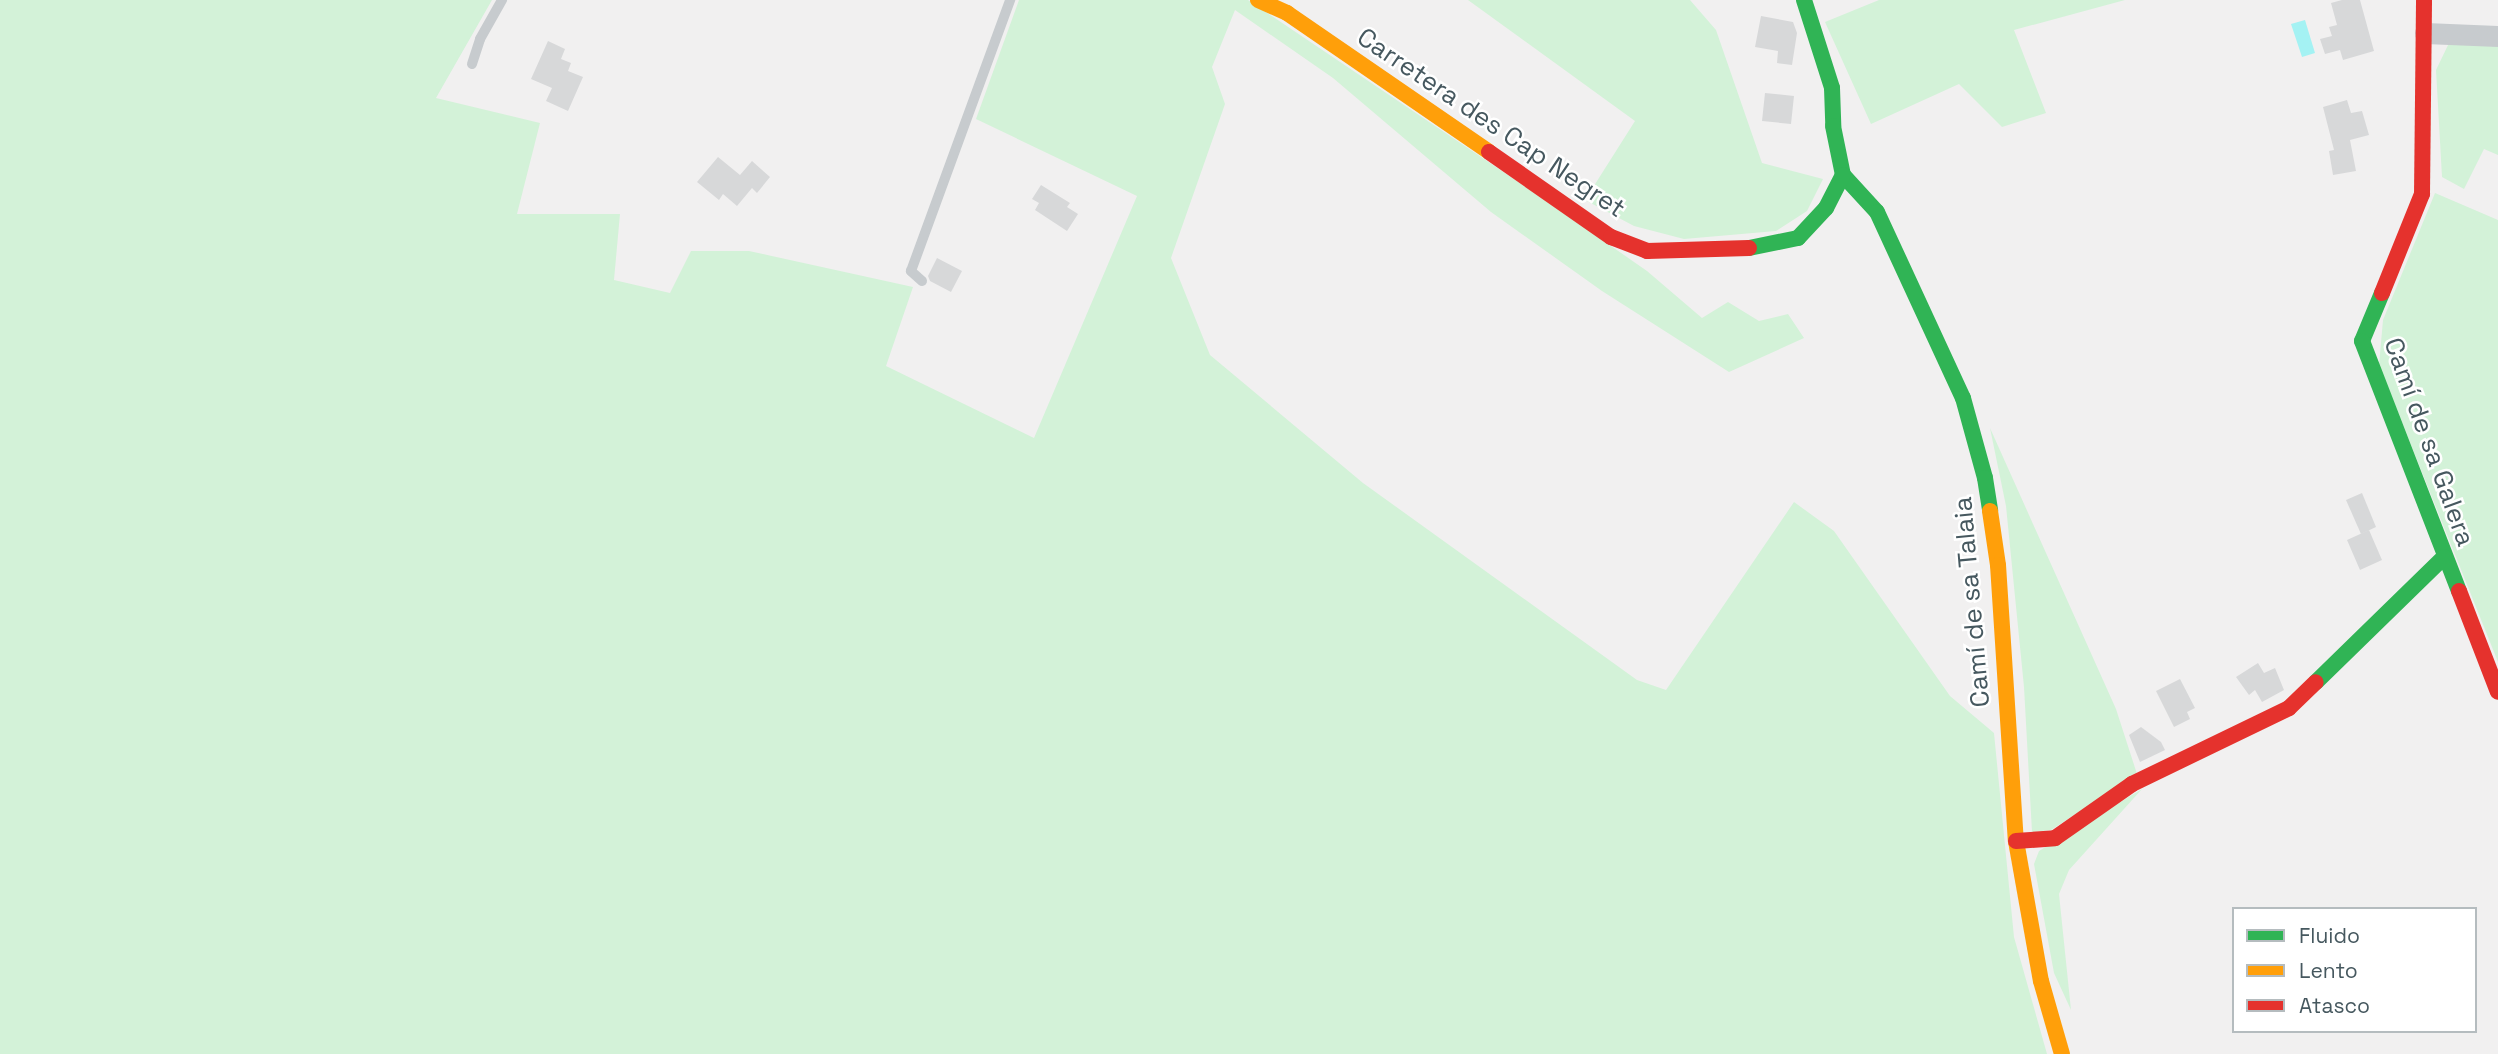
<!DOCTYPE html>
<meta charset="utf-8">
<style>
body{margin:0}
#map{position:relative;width:2498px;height:1054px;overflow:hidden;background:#f1f0f0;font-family:"Space Grotesk",sans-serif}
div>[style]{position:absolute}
.green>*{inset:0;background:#d3f2d8}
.water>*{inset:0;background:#a4f2f3}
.building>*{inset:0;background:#d7d8d9}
.lane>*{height:10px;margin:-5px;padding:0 5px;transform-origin:5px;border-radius:5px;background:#c7cbce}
.street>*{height:21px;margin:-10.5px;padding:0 10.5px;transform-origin:10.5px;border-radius:10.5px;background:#c7cbce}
.fast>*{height:16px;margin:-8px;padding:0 8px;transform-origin:8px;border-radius:8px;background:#30b455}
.slow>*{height:16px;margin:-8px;padding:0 8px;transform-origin:8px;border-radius:8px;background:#ff9f0a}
.jam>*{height:16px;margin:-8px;padding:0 8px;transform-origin:8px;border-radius:8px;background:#e5322d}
span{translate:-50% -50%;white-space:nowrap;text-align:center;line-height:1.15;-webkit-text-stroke:5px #fff;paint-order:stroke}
.street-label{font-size:26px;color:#46585f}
.legend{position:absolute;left:2232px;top:907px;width:245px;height:126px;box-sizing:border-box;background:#fff;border:2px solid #b5bcbf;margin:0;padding:9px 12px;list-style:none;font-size:21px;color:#46585f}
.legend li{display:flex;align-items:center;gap:14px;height:35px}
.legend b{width:35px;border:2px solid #b5bcbf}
</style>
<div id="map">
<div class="green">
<i style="clip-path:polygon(0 0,492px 0,436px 98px,540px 123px,517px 214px,620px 214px,614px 280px,670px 293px,691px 251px,749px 251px,913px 287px,886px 366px,1034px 438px,1137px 196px,976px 119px,1019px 0,1248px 0,1542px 198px,1647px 271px,1702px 318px,1728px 302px,1759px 321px,1788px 314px,1804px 338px,1729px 372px,1602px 291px,1491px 212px,1333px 78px,1235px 10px,1212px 67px,1225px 104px,1171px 258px,1210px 355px,1363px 483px,1637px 680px,1666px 690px,1794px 502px,1834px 531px,1950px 696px,1994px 733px,2014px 937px,2047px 1054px,0 1054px)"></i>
<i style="clip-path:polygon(1468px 0,1690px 0,1716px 30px,1762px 163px,1823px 179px,1807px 211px,1776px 231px,1684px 239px,1634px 226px,1585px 200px,1635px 121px)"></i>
<i style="clip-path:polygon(1879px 0,2125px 0,2014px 30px,2046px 113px,2002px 127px,1959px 84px,1871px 124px,1825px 22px)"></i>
<i style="clip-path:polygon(2449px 43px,2498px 43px,2498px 155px,2484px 149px,2464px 189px,2442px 177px,2436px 70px)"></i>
<i style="clip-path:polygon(2435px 193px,2498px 220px,2498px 662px,2379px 365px,2383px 320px)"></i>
<i style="clip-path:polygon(1990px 428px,2116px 709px,2137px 774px,2051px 830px,2032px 832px,2024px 687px,2006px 506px)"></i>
<i style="clip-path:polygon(2142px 789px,2069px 870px,2059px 894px,2071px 1010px,2054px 973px,2034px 864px,2039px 851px)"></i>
</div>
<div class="water">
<i style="clip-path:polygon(2305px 20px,2315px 53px,2302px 57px,2291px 24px)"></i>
</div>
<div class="building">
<i style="clip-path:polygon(2342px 0,2360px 0,2374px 51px,2343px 60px,2340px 50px,2325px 54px,2320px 39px,2332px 36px,2329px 27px,2337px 25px,2331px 3px)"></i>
<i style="clip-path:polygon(1761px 16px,1793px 22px,1797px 33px,1792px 65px,1777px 63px,1778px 51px,1755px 47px)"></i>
<i style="clip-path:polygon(548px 41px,565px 49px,561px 59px,571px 63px,568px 71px,583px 77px,568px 111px,546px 101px,552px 88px,531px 79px)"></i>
<i style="clip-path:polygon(1765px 93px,1794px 96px,1791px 124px,1762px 121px)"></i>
<i style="clip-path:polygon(2347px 100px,2351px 113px,2362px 111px,2369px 135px,2350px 140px,2356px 171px,2333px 175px,2329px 151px,2334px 150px,2323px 107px)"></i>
<i style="clip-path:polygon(718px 157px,740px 175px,752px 161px,770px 177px,757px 193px,752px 188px,737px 206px,723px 194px,719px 200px,697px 182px)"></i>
<i style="clip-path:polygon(1041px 185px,1070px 203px,1067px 207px,1078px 214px,1067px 231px,1035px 210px,1039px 203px,1032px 199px)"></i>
<i style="clip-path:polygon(937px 258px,962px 271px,951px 292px,930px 281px,928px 276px)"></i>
<i style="clip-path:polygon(2362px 493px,2376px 527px,2361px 534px,2346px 500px)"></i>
<i style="clip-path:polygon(2369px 530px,2382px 560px,2360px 570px,2347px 540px)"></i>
<i style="clip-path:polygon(2258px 663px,2264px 673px,2275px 668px,2284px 690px,2262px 702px,2255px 690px,2249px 695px,2236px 677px)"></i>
<i style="clip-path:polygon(2180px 679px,2195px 708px,2187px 712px,2190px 719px,2174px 727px,2156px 691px)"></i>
<i style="clip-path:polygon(2141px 727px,2161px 742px,2165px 750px,2140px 762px,2129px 735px)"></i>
</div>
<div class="lane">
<i style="left:472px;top:64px;width:26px;rotate:-72deg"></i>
<i style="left:480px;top:39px;width:45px;rotate:-60.6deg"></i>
<i style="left:922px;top:281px;width:15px;rotate:-138deg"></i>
<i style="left:911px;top:271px;width:289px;rotate:-69.9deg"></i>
</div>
<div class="street">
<i style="left:2425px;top:33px;width:73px;rotate:2.4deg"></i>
</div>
<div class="fast">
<i style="left:1804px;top:0;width:92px;rotate:72.3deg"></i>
<i style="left:1832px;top:88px;width:38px;rotate:88deg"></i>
<i style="left:1833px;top:126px;width:50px;rotate:78.5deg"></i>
<i style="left:1843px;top:175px;width:50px;rotate:47.4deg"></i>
<i style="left:1877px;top:212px;width:205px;rotate:65.2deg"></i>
<i style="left:1963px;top:398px;width:83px;rotate:74.6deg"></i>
<i style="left:1985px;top:478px;width:33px;rotate:81deg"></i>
<i style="left:1749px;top:248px;width:50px;rotate:-11.5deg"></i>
<i style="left:1798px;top:238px;width:41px;rotate:-47deg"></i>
<i style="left:1826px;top:208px;width:37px;rotate:-63deg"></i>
<i style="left:2382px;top:293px;width:52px;rotate:112.6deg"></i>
<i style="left:2362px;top:341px;width:268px;rotate:68.8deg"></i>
<i style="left:2316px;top:682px;width:179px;rotate:-44.3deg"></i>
</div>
<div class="slow">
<i style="left:1258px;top:0;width:32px;rotate:24deg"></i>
<i style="left:1287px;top:13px;width:245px;rotate:34.5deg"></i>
<i style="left:1990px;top:511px;width:55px;rotate:81.6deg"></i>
<i style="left:1998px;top:565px;width:277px;rotate:86.3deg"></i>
<i style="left:2016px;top:841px;width:142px;rotate:79.9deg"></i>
<i style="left:2041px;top:981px;width:76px;rotate:74deg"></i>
</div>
<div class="jam">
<i style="left:1489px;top:152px;width:149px;rotate:34.9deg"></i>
<i style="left:1611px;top:237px;width:39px;rotate:21deg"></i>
<i style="left:1647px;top:251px;width:102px;rotate:-1.7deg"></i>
<i style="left:2382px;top:293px;width:107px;rotate:-68deg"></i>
<i style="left:2422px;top:194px;width:194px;rotate:-89.4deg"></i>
<i style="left:2459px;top:591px;width:108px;rotate:68.9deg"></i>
<i style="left:2016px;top:841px;width:39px;rotate:-4deg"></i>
<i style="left:2055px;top:838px;width:94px;rotate:-35deg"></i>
<i style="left:2132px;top:784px;width:174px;rotate:-25.8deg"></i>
<i style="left:2289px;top:708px;width:37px;rotate:-44deg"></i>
</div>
<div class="street-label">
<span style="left:1491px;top:123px;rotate:34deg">Carretera des Cap Negret</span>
<span style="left:2429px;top:442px;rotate:70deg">Camí de sa Galera</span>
<span style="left:1972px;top:602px;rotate:-95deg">Camí de sa Talaia</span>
</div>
<ul class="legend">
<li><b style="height:9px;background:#30b455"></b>Fluido</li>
<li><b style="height:9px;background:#ff9f0a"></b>Lento</li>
<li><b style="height:9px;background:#e5322d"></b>Atasco</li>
</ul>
</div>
